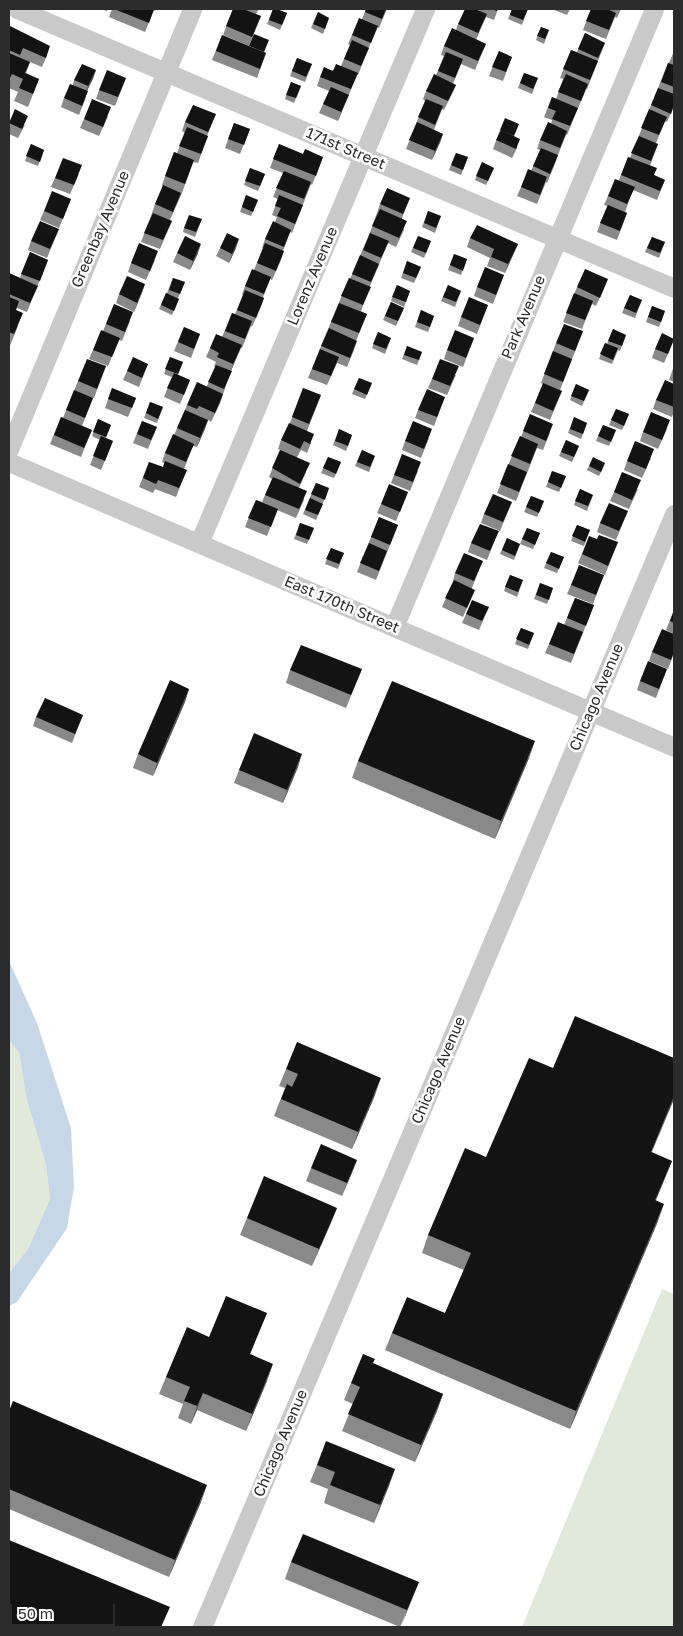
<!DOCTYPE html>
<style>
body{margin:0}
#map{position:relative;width:683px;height:1636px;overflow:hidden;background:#fff;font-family:"Golos Text",sans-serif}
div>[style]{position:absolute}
.green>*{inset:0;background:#e0e9da}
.water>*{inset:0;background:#c6d8e8}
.minor>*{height:19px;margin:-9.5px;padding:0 9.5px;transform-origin:9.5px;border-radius:9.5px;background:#c9c9c9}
.wall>*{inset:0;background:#898989}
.shaded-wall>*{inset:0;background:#5a5a5a}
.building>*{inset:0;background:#131313}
span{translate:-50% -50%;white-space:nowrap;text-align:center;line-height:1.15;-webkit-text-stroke:5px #fff;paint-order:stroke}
.street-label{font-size:15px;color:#2c2c2c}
.frame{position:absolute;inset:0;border:10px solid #2c2c2c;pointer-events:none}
.scale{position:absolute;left:10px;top:1604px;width:105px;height:22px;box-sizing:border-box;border:2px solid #2c2c2c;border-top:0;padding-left:6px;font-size:15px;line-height:18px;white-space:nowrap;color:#2c2c2c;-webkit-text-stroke:4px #fff;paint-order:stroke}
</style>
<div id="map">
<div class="green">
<i style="clip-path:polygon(9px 1040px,19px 1052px,26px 1097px,46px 1165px,50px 1199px,28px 1249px,9px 1273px)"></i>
<i style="clip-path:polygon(662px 1289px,674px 1294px,674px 1627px,522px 1627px)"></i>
</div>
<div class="water">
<i style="clip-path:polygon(9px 961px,37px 1023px,71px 1128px,74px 1187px,67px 1228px,17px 1302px,9px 1306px,9px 1273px,28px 1249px,50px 1199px,46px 1165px,26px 1097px,19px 1052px,9px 1040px)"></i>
</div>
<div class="minor">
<i style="left:17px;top:9px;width:714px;rotate:23.01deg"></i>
<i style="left:9px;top:449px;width:477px;rotate:-67.4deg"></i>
<i style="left:9px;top:462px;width:723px;rotate:23.2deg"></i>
<i style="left:199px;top:543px;width:580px;rotate:-67.06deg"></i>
<i style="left:394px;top:627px;width:670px;rotate:-67.18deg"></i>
<i style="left:202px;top:1627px;width:1209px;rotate:-67.02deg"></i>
</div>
<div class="wall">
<i style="clip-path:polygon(101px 9px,108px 9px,107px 11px)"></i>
<i style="clip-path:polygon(112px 9px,156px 9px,155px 11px,154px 10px,145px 32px,109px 17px)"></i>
<i style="clip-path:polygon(233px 9px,259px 9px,256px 14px,261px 16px,249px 46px,223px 35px)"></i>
<i style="clip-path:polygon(273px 9px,287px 13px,280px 30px,267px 24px)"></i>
<i style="clip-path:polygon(366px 9px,387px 9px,379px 28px,377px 27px,358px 75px,357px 75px,338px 121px,319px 113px,329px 91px,317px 86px,320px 77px,341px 66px,350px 45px,348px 44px,352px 35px,362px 19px)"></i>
<i style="clip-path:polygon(479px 9px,498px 9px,494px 20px,486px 17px,476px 39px,486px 44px,475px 70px,461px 64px,453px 84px,456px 85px,452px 94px,444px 110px,442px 109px,434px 130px,443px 134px,432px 160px,406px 149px,425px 101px,423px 99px,426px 91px,436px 75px,444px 56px,441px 55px,444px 46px,456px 30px,458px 24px,479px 11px)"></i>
<i style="clip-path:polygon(512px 9px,528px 9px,522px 25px,508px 19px)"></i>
<i style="clip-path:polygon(554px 9px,570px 9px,567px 15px,554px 10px)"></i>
<i style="clip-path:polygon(591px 9px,621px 9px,617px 18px,615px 17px,606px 39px,583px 30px)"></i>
<i style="clip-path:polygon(318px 12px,329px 18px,323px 34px,311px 28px)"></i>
<i style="clip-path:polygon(541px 27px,549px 30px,544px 44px,536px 40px)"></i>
<i style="clip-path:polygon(9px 30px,47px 55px,42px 67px,30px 62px,26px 73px,39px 79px,28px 107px,14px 101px,18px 92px,9px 88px)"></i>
<i style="clip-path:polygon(585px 33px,605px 43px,587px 89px,586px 89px,567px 135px,566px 135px,558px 155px,555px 164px,547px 183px,546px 182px,537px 204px,517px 196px,521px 187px,531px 171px,540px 150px,537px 149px,540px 140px,551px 124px,552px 120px,544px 117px,552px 97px,556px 99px,563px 79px,560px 78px,571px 50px,577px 52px)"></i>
<i style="clip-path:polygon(222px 35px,266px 53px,257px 78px,212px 60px)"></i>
<i style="clip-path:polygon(499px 51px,512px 57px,503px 81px,489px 76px)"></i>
<i style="clip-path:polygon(674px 51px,674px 106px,667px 122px,665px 121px,656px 143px,658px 144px,650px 166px,654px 175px,665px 180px,657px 200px,633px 190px,625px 212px,627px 213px,617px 240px,597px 232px,607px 206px,604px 205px,608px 196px,619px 180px,628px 157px,630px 158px,668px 63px,669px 63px)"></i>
<i style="clip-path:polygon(297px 58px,312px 64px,305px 82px,290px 76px)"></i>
<i style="clip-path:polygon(96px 70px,87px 91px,85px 100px,79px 115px,61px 107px,64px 98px,73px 85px,74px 80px)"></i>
<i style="clip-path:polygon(524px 73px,538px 78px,532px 94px,518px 88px)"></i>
<i style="clip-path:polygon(126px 78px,115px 106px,96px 99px,99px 90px)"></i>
<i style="clip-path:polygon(291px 82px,301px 86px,294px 103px,285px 99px)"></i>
<i style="clip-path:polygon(216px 114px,207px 136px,208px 136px,198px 163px,193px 162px,182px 193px,170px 220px,172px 221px,160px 249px,141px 242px,152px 213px,155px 204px,163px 186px,162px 185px,174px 152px,177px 153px,185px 133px,182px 131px,185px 122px)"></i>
<i style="clip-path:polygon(108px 116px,99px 136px,80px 128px,84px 119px)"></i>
<i style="clip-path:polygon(9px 122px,25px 125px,18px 138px,9px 134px)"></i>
<i style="clip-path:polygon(234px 123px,250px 129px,240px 154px,225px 148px)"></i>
<i style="clip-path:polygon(500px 130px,514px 136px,517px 148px,512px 158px,493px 149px)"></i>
<i style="clip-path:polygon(31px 144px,44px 150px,38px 166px,25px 161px)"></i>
<i style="clip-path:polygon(279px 144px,303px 154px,323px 157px,312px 185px,311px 184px,292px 233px,290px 232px,283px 251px,284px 251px,281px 260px,272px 280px,270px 279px,263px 297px,264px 298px,261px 307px,252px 327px,251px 326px,242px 348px,241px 348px,231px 371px,220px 403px,211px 422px,208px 420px,197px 447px,193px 446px,184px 469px,187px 470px,176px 497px,155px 489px,153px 493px,139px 487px,149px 462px,163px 467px,164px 463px,162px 462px,165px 453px,174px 435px,187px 405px,207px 386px,215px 367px,214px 366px,216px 362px,206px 357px,210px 348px,222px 337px,232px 313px,235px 314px,243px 295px,242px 295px,245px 286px,254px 270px,263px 248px,262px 248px,265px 239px,275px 222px,277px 217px,272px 215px,278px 199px,273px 197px,283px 173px,270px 168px)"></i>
<i style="clip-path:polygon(456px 153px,468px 157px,461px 175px,449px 170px)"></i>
<i style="clip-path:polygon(482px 162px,494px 168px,486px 185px,475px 180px)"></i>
<i style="clip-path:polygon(250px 168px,265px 174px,258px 191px,244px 185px)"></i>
<i style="clip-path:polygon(79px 174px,70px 194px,51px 187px,55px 178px)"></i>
<i style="clip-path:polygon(246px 195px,258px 200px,251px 216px,240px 212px)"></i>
<i style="clip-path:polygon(410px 198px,402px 218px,404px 230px,396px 247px,388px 243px,370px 286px,361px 311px,367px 314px,356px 341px,354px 350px,347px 367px,337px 363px,327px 385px,308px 378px,349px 278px,350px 279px,369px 235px,377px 213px,380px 204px)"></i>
<i style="clip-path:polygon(71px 199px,59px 228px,40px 220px,44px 211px)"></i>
<i style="clip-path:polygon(428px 211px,441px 216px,435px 233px,422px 227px)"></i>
<i style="clip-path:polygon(202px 219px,195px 237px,183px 232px,184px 228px)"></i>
<i style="clip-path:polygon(59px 229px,47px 258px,28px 250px,31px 241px)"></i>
<i style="clip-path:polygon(418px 236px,431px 241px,424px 258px,411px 252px)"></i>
<i style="clip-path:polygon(652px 237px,665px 242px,659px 258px,645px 252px)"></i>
<i style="clip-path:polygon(470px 238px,518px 244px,505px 273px,487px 266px,490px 258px,467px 247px)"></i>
<i style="clip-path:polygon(220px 248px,236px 248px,229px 263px,216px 256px)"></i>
<i style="clip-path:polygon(30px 252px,48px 260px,27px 312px,17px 308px,16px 310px,18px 326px,9px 348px,9px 273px,20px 278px)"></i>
<i style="clip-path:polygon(177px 253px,198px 253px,190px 270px,173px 262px)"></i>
<i style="clip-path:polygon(454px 254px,467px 259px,461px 275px,448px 270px)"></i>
<i style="clip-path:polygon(155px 260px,146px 280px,128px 272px,131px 263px)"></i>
<i style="clip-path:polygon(407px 261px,421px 267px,414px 283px,401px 278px)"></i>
<i style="clip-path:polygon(504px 275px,493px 304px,474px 296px,477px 287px)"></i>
<i style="clip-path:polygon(173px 278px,185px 282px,178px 298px,179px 299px,172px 315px,159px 309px,166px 293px,167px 293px)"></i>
<i style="clip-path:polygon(145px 284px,134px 312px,116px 303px,119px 294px)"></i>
<i style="clip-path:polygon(397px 285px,410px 291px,404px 307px,391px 301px)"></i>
<i style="clip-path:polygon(448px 285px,461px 291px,455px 307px,441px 301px)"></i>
<i style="clip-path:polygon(577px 287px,604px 288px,596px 306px,592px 304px,582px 329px,563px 322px)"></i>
<i style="clip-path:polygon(630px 295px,642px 300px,635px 318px,622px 313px)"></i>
<i style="clip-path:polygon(391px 302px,404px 308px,396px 326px,383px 320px)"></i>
<i style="clip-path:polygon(114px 304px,130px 321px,122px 341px,119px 340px,108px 366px,89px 359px,93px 350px,103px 331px)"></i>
<i style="clip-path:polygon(488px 305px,477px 334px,458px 326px,461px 317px)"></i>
<i style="clip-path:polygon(652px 306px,665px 311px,659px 327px,646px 322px)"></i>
<i style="clip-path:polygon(421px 310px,434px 316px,428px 332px,415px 327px)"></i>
<i style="clip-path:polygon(184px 327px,200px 334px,191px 358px,174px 351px)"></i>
<i style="clip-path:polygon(613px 329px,626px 335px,620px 351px,618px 350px,612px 364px,599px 359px,605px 343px,607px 344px)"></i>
<i style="clip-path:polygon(583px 331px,560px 390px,562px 391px,550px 420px,531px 412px,543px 384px,541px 383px,556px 343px)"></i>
<i style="clip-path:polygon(378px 332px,391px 338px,385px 354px,372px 348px)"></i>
<i style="clip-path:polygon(474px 338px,463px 367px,444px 359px,447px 350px)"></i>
<i style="clip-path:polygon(674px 340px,664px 363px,652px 358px,655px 349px)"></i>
<i style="clip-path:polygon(407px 346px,422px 352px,417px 365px,402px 359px)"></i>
<i style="clip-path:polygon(170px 357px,183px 362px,178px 375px,190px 380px,180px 404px,164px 397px,172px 377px,164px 374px)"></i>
<i style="clip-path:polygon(148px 364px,139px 387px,123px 380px,127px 371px)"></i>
<i style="clip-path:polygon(106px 366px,94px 398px,90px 397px,93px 398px,82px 426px,92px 430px,81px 457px,50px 444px,61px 417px,63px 418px,78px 381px)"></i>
<i style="clip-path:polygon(674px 366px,674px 382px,669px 380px)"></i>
<i style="clip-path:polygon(456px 375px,447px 395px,428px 388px,432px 379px)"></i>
<i style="clip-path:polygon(359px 378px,372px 383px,365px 399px,352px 394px)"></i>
<i style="clip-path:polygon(576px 384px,589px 390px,582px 406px,570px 400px)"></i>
<i style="clip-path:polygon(674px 384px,674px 411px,672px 417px,653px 409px,656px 400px)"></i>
<i style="clip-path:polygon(112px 388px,136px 398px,128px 417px,105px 408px)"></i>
<i style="clip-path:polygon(303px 388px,321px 395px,307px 431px,311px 443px,307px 453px,301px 450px,297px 457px,306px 472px,299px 488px,304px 500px,296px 518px,277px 510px,267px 536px,245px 527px,256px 500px,262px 502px,272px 479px,269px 477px,280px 450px,278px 449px,281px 440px,290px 423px)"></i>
<i style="clip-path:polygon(445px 397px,434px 426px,415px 418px,418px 410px)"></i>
<i style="clip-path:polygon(150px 402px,163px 407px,157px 423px,144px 418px)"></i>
<i style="clip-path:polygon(616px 409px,629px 414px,622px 430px,609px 425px)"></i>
<i style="clip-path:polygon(530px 414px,550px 433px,543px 450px,537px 448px,516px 501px,497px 493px,520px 436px,521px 437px)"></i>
<i style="clip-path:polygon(574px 417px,587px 423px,581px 439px,568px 433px)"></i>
<i style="clip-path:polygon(98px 419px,111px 425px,106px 438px,113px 441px,101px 470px,90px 465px,100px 440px,92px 436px)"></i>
<i style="clip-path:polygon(142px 421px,157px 427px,148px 449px,133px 443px)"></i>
<i style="clip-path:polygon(603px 425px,616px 430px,609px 446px,596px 441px)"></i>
<i style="clip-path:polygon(339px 429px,352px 435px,346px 451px,333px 445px)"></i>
<i style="clip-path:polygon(667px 429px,658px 449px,640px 441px,643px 432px)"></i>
<i style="clip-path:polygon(429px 438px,421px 458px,402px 450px,405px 441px)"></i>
<i style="clip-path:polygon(566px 440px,579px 446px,572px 462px,559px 456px)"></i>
<i style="clip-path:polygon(362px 450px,375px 456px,369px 472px,355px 466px)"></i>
<i style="clip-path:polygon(328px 457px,341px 462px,334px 478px,321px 473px)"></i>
<i style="clip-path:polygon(651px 458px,642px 478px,624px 470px,627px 461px)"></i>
<i style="clip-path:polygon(589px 466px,603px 468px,599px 476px,587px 470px)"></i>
<i style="clip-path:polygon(418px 471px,410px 491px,391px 483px,394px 475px)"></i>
<i style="clip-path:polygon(552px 471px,566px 476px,559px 492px,546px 487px)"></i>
<i style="clip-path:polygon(316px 483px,329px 488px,316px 520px,303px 514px)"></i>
<i style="clip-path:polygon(580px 489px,593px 495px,587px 511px,574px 505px)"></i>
<i style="clip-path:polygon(638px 489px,629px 509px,610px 501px,614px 492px)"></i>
<i style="clip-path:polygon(408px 492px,396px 521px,377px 513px,381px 504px)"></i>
<i style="clip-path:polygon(531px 496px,544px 501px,537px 517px,524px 512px)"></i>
<i style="clip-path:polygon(512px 502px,500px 531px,481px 523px,484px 514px)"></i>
<i style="clip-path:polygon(628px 511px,616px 540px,597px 532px,600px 523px)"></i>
<i style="clip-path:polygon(379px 517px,398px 525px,376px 580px,357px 572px)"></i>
<i style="clip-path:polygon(300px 523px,314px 528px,307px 544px,294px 539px)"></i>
<i style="clip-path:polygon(577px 525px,590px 530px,584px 546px,571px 541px)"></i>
<i style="clip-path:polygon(527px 528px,540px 533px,533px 549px,520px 544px)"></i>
<i style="clip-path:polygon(507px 538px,520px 544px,514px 560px,500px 554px)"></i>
<i style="clip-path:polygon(597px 539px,618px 542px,605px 575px,578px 563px,582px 554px)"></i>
<i style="clip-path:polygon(495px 540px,487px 560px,468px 552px,471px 543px)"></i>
<i style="clip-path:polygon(331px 548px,344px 553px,338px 569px,325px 564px)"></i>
<i style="clip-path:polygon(551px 552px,564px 557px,557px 573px,544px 568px)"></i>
<i style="clip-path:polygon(479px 570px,472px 588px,471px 599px,463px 617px,442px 607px,453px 582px,455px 573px)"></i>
<i style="clip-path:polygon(510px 575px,523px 580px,517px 597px,504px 591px)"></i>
<i style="clip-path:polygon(604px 575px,593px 604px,567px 594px,571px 585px)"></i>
<i style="clip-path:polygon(540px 583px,553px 588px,547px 604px,534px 599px)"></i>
<i style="clip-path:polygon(575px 598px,594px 605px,571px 663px,545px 653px,549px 644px,564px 625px)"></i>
<i style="clip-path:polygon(489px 607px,479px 630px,462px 623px,466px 614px)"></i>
<i style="clip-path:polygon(674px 610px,674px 634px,666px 630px)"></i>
<i style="clip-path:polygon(521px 628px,534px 633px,528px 649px,515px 644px)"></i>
<i style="clip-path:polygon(674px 634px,674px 653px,668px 669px,649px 661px,652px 652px)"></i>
<i style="clip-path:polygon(362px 669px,346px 708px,286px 683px,290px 670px)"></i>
<i style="clip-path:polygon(667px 669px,656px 698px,637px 690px,640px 681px)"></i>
<i style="clip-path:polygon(189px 689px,185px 702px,153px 776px,133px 768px,138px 754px)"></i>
<i style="clip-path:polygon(83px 715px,72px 743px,33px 726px,36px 717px)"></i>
<i style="clip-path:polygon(529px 758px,495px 839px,352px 778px,358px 761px)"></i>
<i style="clip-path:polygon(298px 767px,283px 803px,234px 783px,239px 770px)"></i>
<i style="clip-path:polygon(674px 1058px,674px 1099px,652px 1152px,672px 1161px,656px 1200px,658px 1221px,570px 1429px,385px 1350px,392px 1333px,445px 1313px,464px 1270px,422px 1253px,428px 1235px,553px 1068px)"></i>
<i style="clip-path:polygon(286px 1069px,375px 1095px,352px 1149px,274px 1116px,285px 1088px,279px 1086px)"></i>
<i style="clip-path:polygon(357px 1160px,342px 1196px,306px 1181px,311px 1168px)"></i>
<i style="clip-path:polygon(337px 1208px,330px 1225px,312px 1266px,240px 1235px,247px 1218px)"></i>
<i style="clip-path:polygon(267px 1313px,250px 1354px,267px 1381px,246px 1431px,197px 1410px,191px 1424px,178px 1418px,183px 1404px,159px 1394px,166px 1377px,209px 1337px)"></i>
<i style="clip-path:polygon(373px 1364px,443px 1394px,437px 1411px,415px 1462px,342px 1431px,353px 1404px,344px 1400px,351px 1383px)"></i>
<i style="clip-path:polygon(9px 1411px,201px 1502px,169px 1577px,9px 1509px)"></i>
<i style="clip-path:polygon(317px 1465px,395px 1469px,374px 1523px,324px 1503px,328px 1489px,310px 1482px)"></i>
<i style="clip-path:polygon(291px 1562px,419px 1582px,412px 1599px,400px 1627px,285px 1579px)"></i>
</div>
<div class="shaded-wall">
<i style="clip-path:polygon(487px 14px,483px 23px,475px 42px,478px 33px)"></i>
<i style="clip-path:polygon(96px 70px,93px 79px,85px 95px,88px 86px)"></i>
<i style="clip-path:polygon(349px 95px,345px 104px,338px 121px,341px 112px)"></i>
<i style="clip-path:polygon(443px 134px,440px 143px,432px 160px,435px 151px)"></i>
<i style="clip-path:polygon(239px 239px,236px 248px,229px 263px,232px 254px)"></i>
<i style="clip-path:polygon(201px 244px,198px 253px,190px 270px,193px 261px)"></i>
<i style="clip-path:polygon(518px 244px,514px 253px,505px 273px,508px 264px)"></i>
<i style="clip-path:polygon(145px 284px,142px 293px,134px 312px,137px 303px)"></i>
<i style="clip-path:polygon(242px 345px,238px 354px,230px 373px,233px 364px)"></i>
<i style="clip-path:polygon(223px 394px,220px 403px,211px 422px,215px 413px)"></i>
<i style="clip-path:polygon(208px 420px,205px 429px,197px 447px,200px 438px)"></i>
<i style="clip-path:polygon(189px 689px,185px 702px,153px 776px,157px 763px)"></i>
<i style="clip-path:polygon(535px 741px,529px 758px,495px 839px,501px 821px)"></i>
<i style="clip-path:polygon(302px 754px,298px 767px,283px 803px,287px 790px)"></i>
<i style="clip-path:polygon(381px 1078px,375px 1095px,352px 1149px,358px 1132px)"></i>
<i style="clip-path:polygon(674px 1096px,674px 1099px,644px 1169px,651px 1152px)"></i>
<i style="clip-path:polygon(357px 1160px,352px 1173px,342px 1196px,347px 1183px)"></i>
<i style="clip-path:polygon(672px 1161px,665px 1178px,649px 1217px,655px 1200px)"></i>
<i style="clip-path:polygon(664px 1204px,658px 1221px,570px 1429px,576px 1411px)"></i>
<i style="clip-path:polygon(337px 1208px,330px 1225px,312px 1266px,319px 1249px)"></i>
<i style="clip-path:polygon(273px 1364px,267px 1381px,246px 1431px,252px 1414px)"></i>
<i style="clip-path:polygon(203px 1393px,197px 1410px,191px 1424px,197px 1406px)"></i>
<i style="clip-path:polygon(443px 1394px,437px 1411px,415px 1462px,421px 1445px)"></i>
<i style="clip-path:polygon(395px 1469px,389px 1486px,374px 1523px,380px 1505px)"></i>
<i style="clip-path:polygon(207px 1485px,201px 1502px,169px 1577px,175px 1560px)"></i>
<i style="clip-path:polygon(419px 1582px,412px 1599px,401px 1627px,407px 1610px)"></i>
</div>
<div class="building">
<i style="clip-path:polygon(114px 9px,154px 9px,149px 23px)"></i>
<i style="clip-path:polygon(233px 9px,243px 9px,261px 16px,252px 37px,226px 26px)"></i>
<i style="clip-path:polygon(273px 9px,277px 9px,287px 13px,282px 25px,269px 20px)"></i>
<i style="clip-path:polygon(366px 9px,386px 9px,382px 19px,365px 12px)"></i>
<i style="clip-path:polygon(465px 9px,475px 9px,487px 14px,478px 33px,458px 24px)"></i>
<i style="clip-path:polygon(491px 9px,498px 9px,497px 11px)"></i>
<i style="clip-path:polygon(512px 9px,528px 9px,523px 20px,510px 15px)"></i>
<i style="clip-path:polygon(591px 9px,607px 9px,616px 13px,609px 30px,586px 21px)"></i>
<i style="clip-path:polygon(318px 12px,329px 18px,325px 29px,313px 24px)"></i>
<i style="clip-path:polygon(359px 18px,378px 26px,371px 43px,352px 35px)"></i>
<i style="clip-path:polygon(10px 26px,50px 46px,46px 58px,23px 48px,20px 55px,9px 50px,9px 30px)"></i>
<i style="clip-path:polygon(541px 27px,549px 30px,545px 39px,537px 36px)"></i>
<i style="clip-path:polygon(452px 28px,486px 44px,478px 61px,444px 46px)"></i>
<i style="clip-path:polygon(585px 33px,605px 43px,598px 58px,578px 49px)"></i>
<i style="clip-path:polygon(254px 34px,269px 40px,264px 52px,249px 46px)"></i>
<i style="clip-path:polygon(222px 35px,266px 53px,260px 69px,216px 51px)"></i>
<i style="clip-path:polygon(352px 40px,369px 48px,361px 66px,344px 59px)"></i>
<i style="clip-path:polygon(571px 50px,598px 61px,590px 80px,563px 69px)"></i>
<i style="clip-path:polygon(499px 51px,512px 57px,506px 72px,492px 67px)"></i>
<i style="clip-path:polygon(446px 52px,463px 59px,455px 78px,438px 71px)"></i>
<i style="clip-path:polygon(9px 53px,30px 62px,25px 73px,39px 79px,33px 94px,19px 88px,23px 79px,12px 74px,10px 78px,9px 78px)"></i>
<i style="clip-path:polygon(297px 58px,312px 64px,306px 77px,292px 71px)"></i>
<i style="clip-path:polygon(668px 63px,674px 65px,674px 87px,661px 82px)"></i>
<i style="clip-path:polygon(82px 64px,96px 70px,88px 86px,74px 80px)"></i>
<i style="clip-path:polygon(336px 64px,358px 73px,351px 89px,320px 77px,324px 67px,333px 71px)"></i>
<i style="clip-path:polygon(107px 70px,126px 78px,118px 97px,99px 90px)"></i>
<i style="clip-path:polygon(524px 73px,538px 78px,533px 89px,520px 83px)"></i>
<i style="clip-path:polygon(434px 74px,456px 85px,448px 101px,426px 91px)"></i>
<i style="clip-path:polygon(566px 74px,588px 84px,581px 101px,558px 92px)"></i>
<i style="clip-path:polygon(291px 82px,301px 86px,296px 98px,286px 95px)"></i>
<i style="clip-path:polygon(70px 84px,88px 91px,82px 106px,64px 98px)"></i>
<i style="clip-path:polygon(331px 87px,349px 95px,341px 112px,323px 104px)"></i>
<i style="clip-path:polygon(658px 88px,674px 94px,674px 105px,671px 114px,651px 105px)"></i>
<i style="clip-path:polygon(552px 97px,578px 108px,570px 126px,552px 119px,556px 111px,548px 108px)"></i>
<i style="clip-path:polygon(92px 99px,111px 107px,103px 127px,84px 119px)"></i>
<i style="clip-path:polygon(426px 99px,443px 106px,435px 125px,418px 117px)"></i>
<i style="clip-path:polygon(193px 105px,216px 114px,208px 132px,185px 122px)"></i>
<i style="clip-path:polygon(15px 109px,28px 116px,22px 129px,9px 123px)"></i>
<i style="clip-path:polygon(649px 109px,667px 117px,659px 135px,641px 128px)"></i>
<i style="clip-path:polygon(505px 118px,519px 124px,514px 136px,500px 130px)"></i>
<i style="clip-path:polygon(417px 122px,443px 134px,435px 151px,409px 140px)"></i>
<i style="clip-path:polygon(548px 122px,567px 131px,560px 148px,540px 140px)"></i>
<i style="clip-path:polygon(234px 123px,250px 129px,244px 145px,228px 139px)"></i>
<i style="clip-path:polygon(187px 127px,208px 136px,201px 154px,179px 146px)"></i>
<i style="clip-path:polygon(501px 130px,520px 139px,516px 149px,496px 140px)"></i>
<i style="clip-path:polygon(639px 136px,658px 144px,651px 161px,631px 153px)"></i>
<i style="clip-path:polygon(31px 144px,44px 150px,40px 162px,26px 156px)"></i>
<i style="clip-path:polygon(279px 144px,303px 154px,305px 149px,323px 157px,316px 176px,273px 159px)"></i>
<i style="clip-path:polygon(541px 148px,558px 155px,550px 174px,533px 166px)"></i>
<i style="clip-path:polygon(174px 152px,194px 160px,185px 184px,165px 176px)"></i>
<i style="clip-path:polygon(456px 153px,468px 157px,463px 170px,451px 165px)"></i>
<i style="clip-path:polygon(628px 157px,657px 168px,654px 175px,665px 180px,660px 191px,621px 175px)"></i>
<i style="clip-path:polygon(63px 158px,82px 165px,74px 185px,55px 178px)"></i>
<i style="clip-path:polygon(482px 162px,494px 168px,488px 181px,476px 176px)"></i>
<i style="clip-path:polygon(250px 168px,265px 174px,260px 186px,245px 181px)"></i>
<i style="clip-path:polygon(528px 169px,547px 177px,540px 195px,521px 187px)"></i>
<i style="clip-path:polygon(284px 171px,311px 182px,304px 199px,276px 188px)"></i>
<i style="clip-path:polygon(615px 179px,635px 187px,627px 204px,608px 196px)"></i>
<i style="clip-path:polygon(163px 185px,181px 193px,173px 212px,155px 204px)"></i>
<i style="clip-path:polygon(387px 188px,410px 198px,403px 214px,380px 204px)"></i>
<i style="clip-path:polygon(52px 191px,71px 199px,63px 219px,44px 211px)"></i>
<i style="clip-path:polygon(246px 195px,258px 200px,253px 212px,242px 207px)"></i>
<i style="clip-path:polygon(279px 195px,303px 205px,295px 224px,277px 216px,281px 208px,275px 206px)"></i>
<i style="clip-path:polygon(608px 205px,627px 213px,620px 231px,600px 223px)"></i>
<i style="clip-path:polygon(380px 209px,407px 221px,399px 238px,372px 226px)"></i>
<i style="clip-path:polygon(428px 211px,441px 216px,436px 228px,424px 223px)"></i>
<i style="clip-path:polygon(153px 213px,172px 221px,163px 240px,144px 233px)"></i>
<i style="clip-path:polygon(189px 215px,202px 219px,196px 232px,184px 228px)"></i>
<i style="clip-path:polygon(40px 221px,59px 229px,50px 249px,31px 241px)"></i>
<i style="clip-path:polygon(273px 221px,291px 230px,284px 247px,265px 239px)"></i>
<i style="clip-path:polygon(477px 225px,518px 244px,508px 264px,491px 257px,494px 249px,470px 238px)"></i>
<i style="clip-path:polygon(227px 233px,239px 239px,232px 254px,220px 248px)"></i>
<i style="clip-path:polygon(370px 233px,389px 241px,381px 258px,363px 250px)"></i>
<i style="clip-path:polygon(185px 236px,201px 244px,193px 261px,177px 253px)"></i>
<i style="clip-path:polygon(418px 236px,431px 241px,426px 253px,413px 248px)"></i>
<i style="clip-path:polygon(652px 237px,665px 242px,660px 253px,647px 248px)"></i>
<i style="clip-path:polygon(139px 243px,158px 251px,150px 271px,131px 263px)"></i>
<i style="clip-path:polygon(265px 243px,284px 251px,276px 271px,257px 263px)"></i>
<i style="clip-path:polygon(30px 252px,48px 260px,40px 281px,21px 274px)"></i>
<i style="clip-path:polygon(454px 254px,467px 259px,463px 271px,450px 265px)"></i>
<i style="clip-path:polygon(360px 255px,379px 264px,371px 282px,352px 274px)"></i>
<i style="clip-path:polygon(407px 261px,421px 267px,416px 278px,403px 273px)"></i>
<i style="clip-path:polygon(485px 267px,504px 275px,496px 295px,477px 287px)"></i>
<i style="clip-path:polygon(252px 269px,271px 277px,264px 294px,245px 286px)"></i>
<i style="clip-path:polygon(585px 269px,608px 279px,600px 298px,577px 287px)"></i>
<i style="clip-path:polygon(9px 273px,38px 286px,30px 303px,9px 294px)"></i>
<i style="clip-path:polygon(127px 276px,145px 284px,137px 303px,119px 294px)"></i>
<i style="clip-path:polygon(173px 278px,185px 282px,180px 294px,169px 290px)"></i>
<i style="clip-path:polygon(349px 278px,371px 287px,363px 305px,341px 296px)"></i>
<i style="clip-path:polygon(397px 285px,410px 291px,406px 302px,392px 297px)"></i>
<i style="clip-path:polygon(448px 285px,461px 291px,456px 302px,443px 297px)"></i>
<i style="clip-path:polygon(245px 290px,264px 298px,256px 318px,237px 310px)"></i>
<i style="clip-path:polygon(166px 293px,179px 299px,174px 311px,161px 305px)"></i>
<i style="clip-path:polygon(574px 293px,593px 301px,585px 320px,566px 313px)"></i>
<i style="clip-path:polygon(630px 295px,642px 300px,636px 313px,624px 308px)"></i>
<i style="clip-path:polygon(9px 297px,19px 301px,16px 310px,23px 313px,14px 334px,9px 332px)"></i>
<i style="clip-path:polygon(469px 297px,488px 305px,480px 325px,461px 317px)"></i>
<i style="clip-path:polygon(391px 302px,404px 308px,398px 321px,385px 316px)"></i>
<i style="clip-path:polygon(339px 303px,367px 314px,359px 333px,331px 322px)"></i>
<i style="clip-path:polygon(114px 304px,133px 312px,125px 332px,106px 324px)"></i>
<i style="clip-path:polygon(652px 306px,665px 311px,661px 322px,648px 317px)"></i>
<i style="clip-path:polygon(421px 310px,434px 316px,430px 327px,417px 322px)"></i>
<i style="clip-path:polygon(232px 313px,252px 321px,245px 339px,225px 331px)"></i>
<i style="clip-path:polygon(564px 324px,583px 331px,575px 351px,556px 343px)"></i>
<i style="clip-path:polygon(184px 327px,200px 334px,194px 349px,178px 342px)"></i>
<i style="clip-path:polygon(329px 328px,357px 341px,350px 358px,321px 346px)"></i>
<i style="clip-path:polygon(613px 329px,626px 335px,622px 346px,608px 341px)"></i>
<i style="clip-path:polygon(101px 330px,120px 338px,112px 357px,93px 350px)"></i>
<i style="clip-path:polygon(455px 330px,474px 338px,466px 358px,447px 350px)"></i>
<i style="clip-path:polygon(378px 332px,391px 338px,386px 349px,373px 344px)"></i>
<i style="clip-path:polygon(662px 333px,674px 339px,668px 354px,655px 349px)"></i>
<i style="clip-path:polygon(216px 334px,242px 345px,233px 364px,217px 357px,219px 353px,210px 348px)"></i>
<i style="clip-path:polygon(605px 343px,618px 348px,613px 360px,600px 354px)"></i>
<i style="clip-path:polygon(407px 346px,422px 352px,419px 360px,404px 355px)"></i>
<i style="clip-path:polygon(320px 349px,339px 357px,331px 376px,312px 369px)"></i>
<i style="clip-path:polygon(553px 351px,572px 359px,563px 382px,544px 374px)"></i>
<i style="clip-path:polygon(133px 357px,148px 364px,142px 378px,127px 371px)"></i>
<i style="clip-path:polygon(170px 357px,183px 362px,178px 374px,165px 369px)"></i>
<i style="clip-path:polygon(87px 359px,106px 366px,97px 389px,78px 381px)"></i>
<i style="clip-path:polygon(440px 359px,459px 366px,450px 386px,432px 379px)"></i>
<i style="clip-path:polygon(216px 365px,232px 371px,224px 389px,208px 382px)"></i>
<i style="clip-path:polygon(174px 373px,190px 380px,184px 395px,167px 388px)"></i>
<i style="clip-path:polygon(359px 378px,372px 383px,367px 395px,354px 389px)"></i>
<i style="clip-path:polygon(665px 380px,674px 384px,674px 407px,656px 400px)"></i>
<i style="clip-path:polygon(197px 382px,223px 394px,215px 413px,199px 406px,197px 409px,187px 405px)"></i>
<i style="clip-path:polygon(543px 383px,562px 391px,553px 411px,535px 403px)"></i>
<i style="clip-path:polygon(576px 384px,589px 390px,584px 401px,571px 396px)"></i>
<i style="clip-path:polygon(112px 388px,136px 398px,132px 408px,108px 399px)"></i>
<i style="clip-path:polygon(303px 388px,321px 395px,309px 424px,292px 417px)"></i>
<i style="clip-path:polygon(427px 389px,445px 397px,437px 417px,418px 410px)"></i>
<i style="clip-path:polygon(74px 390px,93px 398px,85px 418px,66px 410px)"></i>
<i style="clip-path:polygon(150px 402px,163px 407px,158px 419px,146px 413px)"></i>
<i style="clip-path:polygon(616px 409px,629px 414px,624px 426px,611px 420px)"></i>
<i style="clip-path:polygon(185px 410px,208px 420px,200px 438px,177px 428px)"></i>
<i style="clip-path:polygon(651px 412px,670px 420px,662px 440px,643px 432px)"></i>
<i style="clip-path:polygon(530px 414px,553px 424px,546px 441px,523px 431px)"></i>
<i style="clip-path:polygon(61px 417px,92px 430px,84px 448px,54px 435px)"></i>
<i style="clip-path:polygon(574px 417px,587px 423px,583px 434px,570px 429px)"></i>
<i style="clip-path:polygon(98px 419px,111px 425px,106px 437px,93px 432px)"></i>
<i style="clip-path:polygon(142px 421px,157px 427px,151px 440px,137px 434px)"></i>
<i style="clip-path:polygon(413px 421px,432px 429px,424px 449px,405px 441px)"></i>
<i style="clip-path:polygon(289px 423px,314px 434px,310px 444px,304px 441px,300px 449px,281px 440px)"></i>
<i style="clip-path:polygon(603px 425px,616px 430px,611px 442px,598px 436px)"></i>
<i style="clip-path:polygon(339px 429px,352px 435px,348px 446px,335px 441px)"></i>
<i style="clip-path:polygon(173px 434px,194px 444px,186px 462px,165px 453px)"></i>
<i style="clip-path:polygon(101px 436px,113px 441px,105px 461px,93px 456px)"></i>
<i style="clip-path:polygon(520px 436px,538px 444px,530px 464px,511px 456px)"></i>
<i style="clip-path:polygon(566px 440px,579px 446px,574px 457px,561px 452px)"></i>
<i style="clip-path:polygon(635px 441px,654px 449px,646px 469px,627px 461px)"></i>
<i style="clip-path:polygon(280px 450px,310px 463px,300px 484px,272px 468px)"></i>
<i style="clip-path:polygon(362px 450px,375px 456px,370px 467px,357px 462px)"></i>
<i style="clip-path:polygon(402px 454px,421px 462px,413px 482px,394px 475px)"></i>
<i style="clip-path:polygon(328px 457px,341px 462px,336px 474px,323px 468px)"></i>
<i style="clip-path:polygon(593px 457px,605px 463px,601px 472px,589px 466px)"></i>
<i style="clip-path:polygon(165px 461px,187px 470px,179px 488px,158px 480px,156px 484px,143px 478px,149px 462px,163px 467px)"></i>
<i style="clip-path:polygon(508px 464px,527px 472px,519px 492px,500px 484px)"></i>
<i style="clip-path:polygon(552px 471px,566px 476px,561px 488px,548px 482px)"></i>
<i style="clip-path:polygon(622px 472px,641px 480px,632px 500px,614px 492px)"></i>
<i style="clip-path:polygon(273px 477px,307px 491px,299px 509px,265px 495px)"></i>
<i style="clip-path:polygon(316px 483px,329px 488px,325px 500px,311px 494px)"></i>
<i style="clip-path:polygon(389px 484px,408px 492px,400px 512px,381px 504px)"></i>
<i style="clip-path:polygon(580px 489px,593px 495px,588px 506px,575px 501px)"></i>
<i style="clip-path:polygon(493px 494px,512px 502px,503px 522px,484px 514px)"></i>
<i style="clip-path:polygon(531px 496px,544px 501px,539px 513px,526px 507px)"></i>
<i style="clip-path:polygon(310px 498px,323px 504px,318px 515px,305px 510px)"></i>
<i style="clip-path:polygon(256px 500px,278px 509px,271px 527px,248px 518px)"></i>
<i style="clip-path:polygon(609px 503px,628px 511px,619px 531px,600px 523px)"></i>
<i style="clip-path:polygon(379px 517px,398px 525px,390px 545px,371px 537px)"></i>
<i style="clip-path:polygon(300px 523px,314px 528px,309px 540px,296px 535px)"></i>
<i style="clip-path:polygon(480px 524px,499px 531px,490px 551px,471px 543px)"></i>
<i style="clip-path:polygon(577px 525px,590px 530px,585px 542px,572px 536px)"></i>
<i style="clip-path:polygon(527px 528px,540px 533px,535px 545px,522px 539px)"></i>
<i style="clip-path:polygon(599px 535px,618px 542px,608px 566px,582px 554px,589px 536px,597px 539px)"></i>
<i style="clip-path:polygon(507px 538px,520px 544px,515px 556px,502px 550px)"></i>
<i style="clip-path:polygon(369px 543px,387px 551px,379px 571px,360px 563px)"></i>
<i style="clip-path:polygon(331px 548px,344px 553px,339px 564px,326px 559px)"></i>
<i style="clip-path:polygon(551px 552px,564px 557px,559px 569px,546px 563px)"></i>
<i style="clip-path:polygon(464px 553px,483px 561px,474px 581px,455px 573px)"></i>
<i style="clip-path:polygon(579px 565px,604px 575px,596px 595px,571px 585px)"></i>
<i style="clip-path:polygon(510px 575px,523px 580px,518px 592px,505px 587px)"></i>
<i style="clip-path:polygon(454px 580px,475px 590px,467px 608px,445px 598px)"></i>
<i style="clip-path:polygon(540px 583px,553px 588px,549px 600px,536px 595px)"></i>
<i style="clip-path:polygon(575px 598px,594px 605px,586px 626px,567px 618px)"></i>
<i style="clip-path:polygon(472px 600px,489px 607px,482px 621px,466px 614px)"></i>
<i style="clip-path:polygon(674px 610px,674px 623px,670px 621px)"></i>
<i style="clip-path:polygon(558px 622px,583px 632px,574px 654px,549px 644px)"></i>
<i style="clip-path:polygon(521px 628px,534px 633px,529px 645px,516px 639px)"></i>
<i style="clip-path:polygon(662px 629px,674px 634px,674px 652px,671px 660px,652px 652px)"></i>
<i style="clip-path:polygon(301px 645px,362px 669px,351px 695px,290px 670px)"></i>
<i style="clip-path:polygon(648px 661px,667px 669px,659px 689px,640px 681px)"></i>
<i style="clip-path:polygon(170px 680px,189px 689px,157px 763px,138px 754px)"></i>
<i style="clip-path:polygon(392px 681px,535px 741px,501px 821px,358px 761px)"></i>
<i style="clip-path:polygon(45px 698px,83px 715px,75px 734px,36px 717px)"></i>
<i style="clip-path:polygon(254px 733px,302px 754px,287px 790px,239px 770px)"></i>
<i style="clip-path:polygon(575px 1016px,674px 1058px,674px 1096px,651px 1152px,672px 1161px,655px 1200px,664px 1204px,576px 1411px,392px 1333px,407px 1297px,445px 1313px,471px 1253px,428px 1235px,465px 1148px,486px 1157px,529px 1058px,553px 1068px)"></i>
<i style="clip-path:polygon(297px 1042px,381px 1078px,358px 1132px,281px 1099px,287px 1084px,292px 1087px,298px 1074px,286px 1069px)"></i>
<i style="clip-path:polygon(321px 1144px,357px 1160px,347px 1183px,311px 1168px)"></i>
<i style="clip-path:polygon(264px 1176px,337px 1208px,319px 1249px,247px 1218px)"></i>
<i style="clip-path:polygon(226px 1296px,267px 1313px,250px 1354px,273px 1364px,252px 1414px,203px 1393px,197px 1406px,184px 1401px,190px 1387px,166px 1377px,187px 1327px,209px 1337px)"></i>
<i style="clip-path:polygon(363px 1354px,375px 1359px,373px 1363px,443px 1394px,421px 1445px,348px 1414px,360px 1387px,351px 1383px)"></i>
<i style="clip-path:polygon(13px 1401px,207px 1485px,175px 1560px,9px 1489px,9px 1411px)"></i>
<i style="clip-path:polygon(326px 1441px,395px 1469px,380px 1505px,330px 1485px,335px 1472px,317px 1465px)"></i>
<i style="clip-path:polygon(303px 1534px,419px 1582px,407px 1610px,291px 1562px)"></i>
<i style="clip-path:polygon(9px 1540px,170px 1607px,161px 1627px,9px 1627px)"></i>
</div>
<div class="street-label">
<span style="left:346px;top:148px;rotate:23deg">171st Street</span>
<span style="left:100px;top:229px;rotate:-67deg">Greenbay Avenue</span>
<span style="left:312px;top:276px;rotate:-67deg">Lorenz Avenue</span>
<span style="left:523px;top:317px;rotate:-67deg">Park Avenue</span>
<span style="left:342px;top:604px;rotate:23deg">East 170th Street</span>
<span style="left:596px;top:697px;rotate:-67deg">Chicago Avenue</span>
<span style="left:438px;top:1070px;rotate:-67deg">Chicago Avenue</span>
<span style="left:280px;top:1443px;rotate:-67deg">Chicago Avenue</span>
</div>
<div class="frame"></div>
<div class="scale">50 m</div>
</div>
